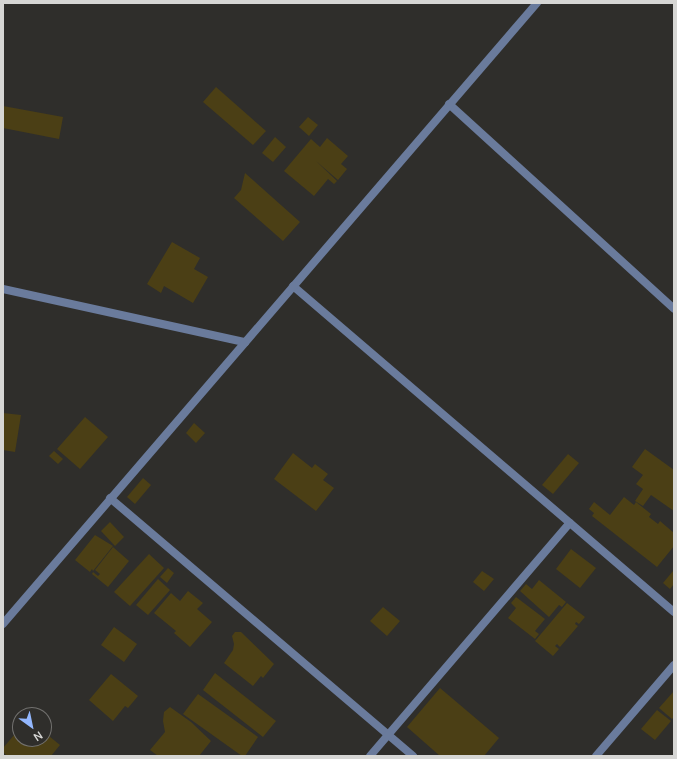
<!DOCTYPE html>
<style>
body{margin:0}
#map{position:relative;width:677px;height:759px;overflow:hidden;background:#2f2e2b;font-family:Manrope,sans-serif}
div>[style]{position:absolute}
.building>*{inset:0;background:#4b3f15}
.minor>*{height:8px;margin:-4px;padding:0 4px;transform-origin:4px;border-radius:4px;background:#6a7b9c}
span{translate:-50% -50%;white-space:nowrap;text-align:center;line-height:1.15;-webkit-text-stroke:3px #2f2e2b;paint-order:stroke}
.frame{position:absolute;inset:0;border:4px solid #d6d6d4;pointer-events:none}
.north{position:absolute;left:12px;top:707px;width:40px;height:40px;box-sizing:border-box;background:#2f2e2b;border:1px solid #72716f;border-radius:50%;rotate:147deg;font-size:11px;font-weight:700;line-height:16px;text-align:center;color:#d6d6d4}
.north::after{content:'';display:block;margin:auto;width:14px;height:18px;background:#93b7fd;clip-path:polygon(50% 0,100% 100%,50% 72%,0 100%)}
</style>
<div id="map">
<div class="building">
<i style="clip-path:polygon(216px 87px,266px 131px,253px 145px,203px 102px)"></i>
<i style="clip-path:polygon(3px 106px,63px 117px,59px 139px,3px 128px)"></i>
<i style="clip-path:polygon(308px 117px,318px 125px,309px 136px,299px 127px)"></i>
<i style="clip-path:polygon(275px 137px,286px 147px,273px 162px,262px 153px)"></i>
<i style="clip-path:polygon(327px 138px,348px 156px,341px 164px,347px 169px,338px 180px,316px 161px,337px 181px,334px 184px,328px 179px,314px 196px,284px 171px,311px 139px,320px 147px)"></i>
<i style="clip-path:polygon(245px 173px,300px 222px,283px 241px,234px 198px,241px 190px)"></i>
<i style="clip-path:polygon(172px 242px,200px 258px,194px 269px,208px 277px,193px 303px,164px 286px,161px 293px,147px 284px)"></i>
<i style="clip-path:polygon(3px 413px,21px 415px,15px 452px,3px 450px)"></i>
<i style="clip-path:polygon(85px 417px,108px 437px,80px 469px,57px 449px)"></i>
<i style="clip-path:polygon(194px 423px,205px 433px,196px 443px,186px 433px)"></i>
<i style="clip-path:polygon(645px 449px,674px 470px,674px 511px,651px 495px,643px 506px,635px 501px,643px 489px,636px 484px,643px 475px,632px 467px)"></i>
<i style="clip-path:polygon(54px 451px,63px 459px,58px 464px,49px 456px)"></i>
<i style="clip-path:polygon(293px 453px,312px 468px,315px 464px,328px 474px,323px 480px,334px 488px,316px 511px,274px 479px)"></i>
<i style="clip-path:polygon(568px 454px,579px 463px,553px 494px,542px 485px)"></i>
<i style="clip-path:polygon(143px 478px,151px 485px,135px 504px,127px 497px)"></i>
<i style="clip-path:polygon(624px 497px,634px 505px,636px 502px,651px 514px,649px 517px,658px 524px,660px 521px,674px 533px,674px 546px,657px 567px,592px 516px,594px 513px,589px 509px,594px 502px,610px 515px)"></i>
<i style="clip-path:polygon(110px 522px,124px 537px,115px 546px,101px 531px)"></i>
<i style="clip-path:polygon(95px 535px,113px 546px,93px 571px,92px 569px,90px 572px,75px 560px)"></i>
<i style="clip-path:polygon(113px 547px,129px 561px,108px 587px,92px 574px,93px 572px,98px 576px,100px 574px,95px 570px)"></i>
<i style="clip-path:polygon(571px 549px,596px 568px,580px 588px,556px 569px)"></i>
<i style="clip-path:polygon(149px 554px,164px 568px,130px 606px,114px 592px)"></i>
<i style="clip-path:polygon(168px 568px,174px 573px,167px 583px,160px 577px)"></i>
<i style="clip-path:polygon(482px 571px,494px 579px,484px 591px,473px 582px)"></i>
<i style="clip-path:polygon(673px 571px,674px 584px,670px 589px,663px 583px)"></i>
<i style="clip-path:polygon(158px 579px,170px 590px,148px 615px,136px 605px)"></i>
<i style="clip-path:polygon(539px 580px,566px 602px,562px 607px,559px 605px,549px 617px,520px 591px,526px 584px,532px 589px)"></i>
<i style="clip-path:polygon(188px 591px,203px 603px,197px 609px,212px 622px,190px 647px,174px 633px,176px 631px,154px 613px,171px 593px,180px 601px)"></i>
<i style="clip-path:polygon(516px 597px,545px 619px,535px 631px,539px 634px,535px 639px,508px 618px,516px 608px,511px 603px)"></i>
<i style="clip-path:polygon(567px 603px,585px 617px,579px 624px,576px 622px,575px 624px,578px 626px,560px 647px,557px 644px,555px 646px,559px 649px,553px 656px,535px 641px)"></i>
<i style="clip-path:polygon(383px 607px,400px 621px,387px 636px,370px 621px)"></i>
<i style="clip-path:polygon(114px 627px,137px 644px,124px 662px,101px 645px)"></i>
<i style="clip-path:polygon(235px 632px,241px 632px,274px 664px,263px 678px,261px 676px,253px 686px,224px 663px,233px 650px,234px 644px,232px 636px)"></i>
<i style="clip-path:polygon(215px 673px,276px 721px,263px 737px,203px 690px)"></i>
<i style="clip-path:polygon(111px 674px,138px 696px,128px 708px,125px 706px,113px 721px,89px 700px)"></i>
<i style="clip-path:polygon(440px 688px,499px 738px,484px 756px,440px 756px,407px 727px)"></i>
<i style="clip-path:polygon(674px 691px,674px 717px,672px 719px,659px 708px)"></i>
<i style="clip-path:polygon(198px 694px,258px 737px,245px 756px,242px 756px,183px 714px)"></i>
<i style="clip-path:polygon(170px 707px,191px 722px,211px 741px,199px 756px,158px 756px,150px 750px,165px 732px,163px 721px,164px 712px)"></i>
<i style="clip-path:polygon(657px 710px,671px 721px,655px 740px,641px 729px)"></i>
<i style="clip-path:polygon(20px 728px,20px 739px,44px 739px,44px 732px,60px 745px,51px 756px,7px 756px,3px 752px,3px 748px)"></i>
</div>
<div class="minor">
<i style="left:449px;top:104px;width:304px;rotate:42.3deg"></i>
<i style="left:293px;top:286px;width:501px;rotate:40.55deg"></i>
<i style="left:3px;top:289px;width:248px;rotate:12.4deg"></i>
<i style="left:110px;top:498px;width:398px;rotate:40.4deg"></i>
<i style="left:3px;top:624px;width:819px;rotate:-49.31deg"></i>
<i style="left:370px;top:756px;width:307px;rotate:-49.4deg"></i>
<i style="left:596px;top:756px;width:120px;rotate:-49.4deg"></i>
</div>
<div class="frame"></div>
<div class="north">N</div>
</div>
